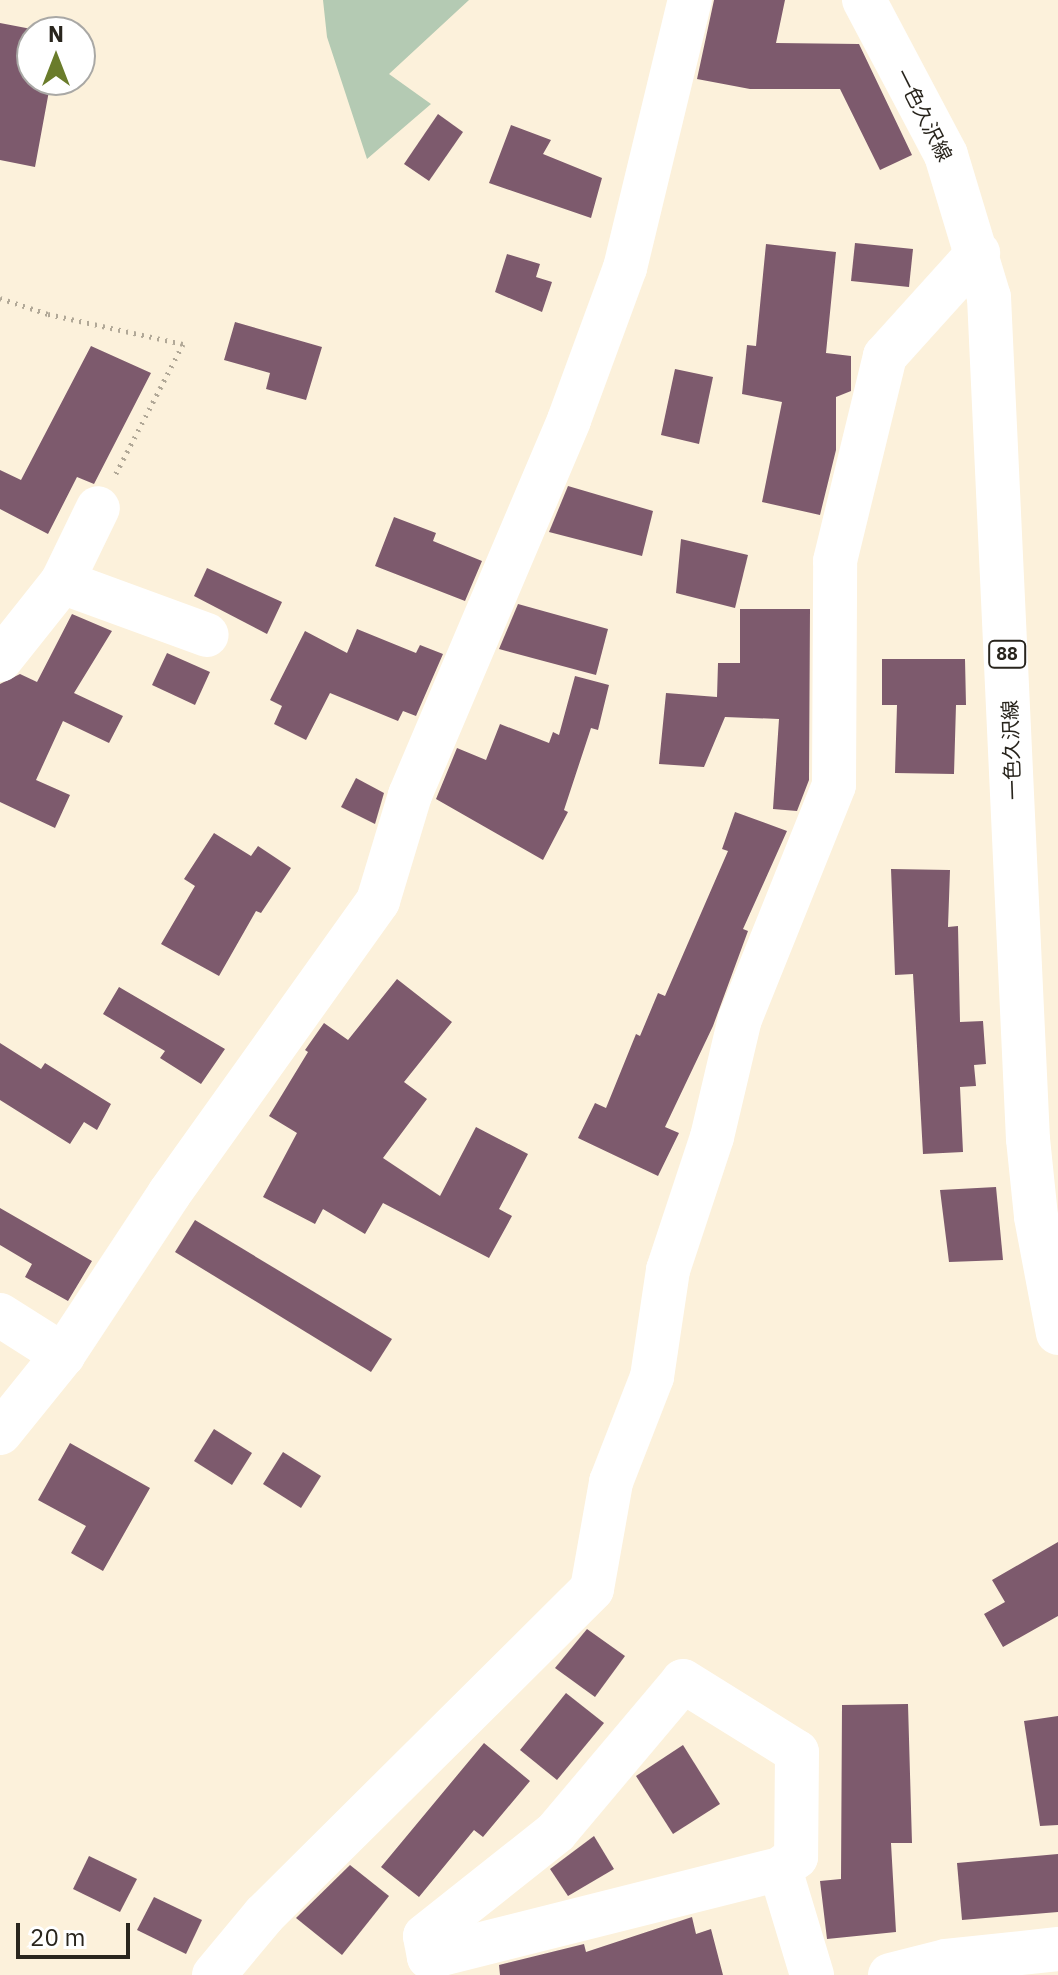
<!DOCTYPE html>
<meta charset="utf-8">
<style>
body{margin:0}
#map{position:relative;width:1058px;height:1975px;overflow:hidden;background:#fcf1db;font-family:"IBM Plex Sans","Noto Sans JP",sans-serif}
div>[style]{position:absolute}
.green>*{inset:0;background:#b4cab3}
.building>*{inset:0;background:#7d5a6d}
.path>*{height:5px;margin-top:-2.5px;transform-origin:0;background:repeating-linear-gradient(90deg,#b1a897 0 2px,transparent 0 8px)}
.minor>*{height:44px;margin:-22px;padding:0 22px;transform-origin:22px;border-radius:22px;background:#fff}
.major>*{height:44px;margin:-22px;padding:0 22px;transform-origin:22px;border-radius:22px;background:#fff}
span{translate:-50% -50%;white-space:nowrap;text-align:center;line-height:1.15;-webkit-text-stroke:8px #fff;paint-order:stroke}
.shield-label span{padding:2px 6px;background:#fff;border:2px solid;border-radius:6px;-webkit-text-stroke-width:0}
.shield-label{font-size:18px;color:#29251d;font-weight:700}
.street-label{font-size:20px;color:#29251d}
.north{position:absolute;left:16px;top:16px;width:80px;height:80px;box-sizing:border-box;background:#fff;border:2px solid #a9a8a5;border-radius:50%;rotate:0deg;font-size:22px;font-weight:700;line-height:32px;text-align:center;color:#29251d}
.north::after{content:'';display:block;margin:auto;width:28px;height:36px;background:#6a7c2b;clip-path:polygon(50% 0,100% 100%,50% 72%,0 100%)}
.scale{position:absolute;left:16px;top:1923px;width:114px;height:36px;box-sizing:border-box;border:4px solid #29251d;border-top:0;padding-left:10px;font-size:24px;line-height:28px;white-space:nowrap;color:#29251d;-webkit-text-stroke:6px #fff;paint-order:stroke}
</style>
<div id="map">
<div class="green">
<i style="clip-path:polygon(323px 0,469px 0,389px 74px,431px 104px,367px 159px,327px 37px)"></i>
</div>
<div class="building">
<i style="clip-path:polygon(714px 0,785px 0,776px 43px,859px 44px,912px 155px,880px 170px,840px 89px,750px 89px,697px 79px)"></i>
<i style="clip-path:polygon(0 23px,47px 32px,32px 32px,32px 80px,51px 80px,35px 167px,0 160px)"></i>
<i style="clip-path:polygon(438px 114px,463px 132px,429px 181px,404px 164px)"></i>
<i style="clip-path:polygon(511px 125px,551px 140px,543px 154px,602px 178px,591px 218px,489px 183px)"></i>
<i style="clip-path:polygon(855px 243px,913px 249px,909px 287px,851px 281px)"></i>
<i style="clip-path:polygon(766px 244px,836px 252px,826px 353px,851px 356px,851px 391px,836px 397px,836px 450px,820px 515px,762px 502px,782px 402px,742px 394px,747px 345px,756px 346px)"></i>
<i style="clip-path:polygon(507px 254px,540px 264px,536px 277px,552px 282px,542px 312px,495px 292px)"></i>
<i style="clip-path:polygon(235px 322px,322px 347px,306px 400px,266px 389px,270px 373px,224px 360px)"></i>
<i style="clip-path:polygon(91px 346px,151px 373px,94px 484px,77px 477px,48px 534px,0 509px,0 470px,21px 480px)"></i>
<i style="clip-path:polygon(675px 369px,713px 377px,699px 444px,661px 435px)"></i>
<i style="clip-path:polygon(568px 486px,653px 511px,642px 556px,549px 532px)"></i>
<i style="clip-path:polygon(394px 517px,436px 533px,433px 541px,482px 561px,465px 601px,375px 566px)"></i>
<i style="clip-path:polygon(681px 539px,748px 555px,735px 608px,676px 593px)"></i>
<i style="clip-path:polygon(207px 568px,282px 602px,267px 634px,194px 596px)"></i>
<i style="clip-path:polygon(518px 604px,608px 629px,596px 675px,499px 649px)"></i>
<i style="clip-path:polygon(740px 609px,810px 609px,809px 780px,797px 811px,773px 809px,779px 719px,725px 717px,704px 767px,659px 764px,666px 693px,717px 697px,718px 663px,740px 663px)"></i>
<i style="clip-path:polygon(72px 614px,112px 631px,74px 693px,123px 716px,109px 743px,63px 721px,36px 780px,70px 795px,55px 828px,0 802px,0 684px,20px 674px,37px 682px)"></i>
<i style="clip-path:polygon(357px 629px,416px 653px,420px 645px,443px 654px,416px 716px,403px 711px,398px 721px,330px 693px,306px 740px,274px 724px,282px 706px,270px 700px,305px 631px,347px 653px)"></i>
<i style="clip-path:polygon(167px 653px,210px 672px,195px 705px,152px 685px)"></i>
<i style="clip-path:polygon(882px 659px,965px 659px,966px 705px,956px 705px,954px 774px,895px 773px,897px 705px,882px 705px)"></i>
<i style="clip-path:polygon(575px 676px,609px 685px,598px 730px,591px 728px,564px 810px,568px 812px,543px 860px,436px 799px,457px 748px,486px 760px,500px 724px,549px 743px,553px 732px,559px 735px)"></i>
<i style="clip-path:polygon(356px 778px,384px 793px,375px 824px,341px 807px)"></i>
<i style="clip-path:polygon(735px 812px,787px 831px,743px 929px,748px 931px,713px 1026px,665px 1127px,679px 1133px,658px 1176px,578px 1138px,595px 1103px,606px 1108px,636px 1034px,640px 1036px,658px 993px,665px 996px,728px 851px,722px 849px)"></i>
<i style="clip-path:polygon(214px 833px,251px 856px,258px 846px,291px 868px,261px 913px,256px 911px,219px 976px,161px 944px,195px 886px,184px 879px)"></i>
<i style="clip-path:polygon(891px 869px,950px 870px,948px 927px,958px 926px,960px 1022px,983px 1021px,986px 1064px,974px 1065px,976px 1086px,960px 1087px,963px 1152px,923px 1154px,913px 974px,895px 975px)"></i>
<i style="clip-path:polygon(397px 979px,452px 1022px,404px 1082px,427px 1099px,383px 1158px,440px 1196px,476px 1127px,528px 1154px,499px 1209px,512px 1216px,489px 1258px,383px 1203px,365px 1234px,323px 1209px,315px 1224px,263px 1197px,297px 1133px,269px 1116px,308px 1052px,305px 1050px,324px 1023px,348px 1040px)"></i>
<i style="clip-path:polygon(119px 987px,225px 1049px,201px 1084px,160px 1058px,165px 1051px,103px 1014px)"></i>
<i style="clip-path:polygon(0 1043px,41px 1069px,45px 1063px,111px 1104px,97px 1130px,84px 1122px,70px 1144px,0 1100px)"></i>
<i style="clip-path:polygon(996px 1187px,1003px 1260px,949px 1262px,940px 1190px)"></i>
<i style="clip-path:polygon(0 1208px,92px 1261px,68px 1301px,25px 1277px,32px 1264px,0 1245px)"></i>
<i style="clip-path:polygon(195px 1220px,392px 1339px,371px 1372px,175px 1252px)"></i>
<i style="clip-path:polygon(214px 1429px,252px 1453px,232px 1485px,194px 1461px)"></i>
<i style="clip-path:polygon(70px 1443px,150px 1488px,103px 1571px,71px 1553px,86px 1526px,38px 1500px)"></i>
<i style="clip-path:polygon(283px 1452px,321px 1476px,301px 1508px,263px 1484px)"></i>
<i style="clip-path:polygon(1058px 1542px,1058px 1616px,1003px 1647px,984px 1614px,1005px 1602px,992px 1580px)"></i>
<i style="clip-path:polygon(587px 1629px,625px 1656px,595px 1697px,555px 1668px)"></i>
<i style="clip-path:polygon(566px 1693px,604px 1723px,557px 1780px,520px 1750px)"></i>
<i style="clip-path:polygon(908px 1704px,912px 1843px,891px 1843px,896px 1932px,827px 1939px,820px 1881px,841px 1879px,842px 1705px)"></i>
<i style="clip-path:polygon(1058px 1716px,1058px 1825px,1040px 1826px,1024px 1721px)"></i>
<i style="clip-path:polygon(484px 1743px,530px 1781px,483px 1837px,474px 1830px,419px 1897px,381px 1867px)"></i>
<i style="clip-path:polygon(683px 1745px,720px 1804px,673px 1834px,636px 1776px)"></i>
<i style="clip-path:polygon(594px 1836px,614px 1869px,568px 1896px,550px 1869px)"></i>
<i style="clip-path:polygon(1058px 1854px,1058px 1912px,962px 1920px,957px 1863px)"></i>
<i style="clip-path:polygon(89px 1856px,137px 1879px,120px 1912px,73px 1889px)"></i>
<i style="clip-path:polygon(350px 1865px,389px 1896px,342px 1955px,296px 1918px)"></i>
<i style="clip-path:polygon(154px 1897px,202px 1920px,186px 1954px,137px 1930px)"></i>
<i style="clip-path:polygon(692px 1917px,696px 1934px,711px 1929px,723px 1975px,500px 1975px,499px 1965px,584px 1944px,586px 1952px)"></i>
</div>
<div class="path">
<i style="left:0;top:298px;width:51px;rotate:18.4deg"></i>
<i style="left:48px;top:314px;width:138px;rotate:12.5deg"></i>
<i style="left:183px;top:344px;width:148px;rotate:117.4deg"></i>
</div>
<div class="minor">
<i style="left:62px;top:582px;width:154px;rotate:20.1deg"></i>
<i style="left:0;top:660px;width:100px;rotate:-51.5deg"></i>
<i style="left:62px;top:582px;width:82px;rotate:-64.1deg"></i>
<i style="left:0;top:1315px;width:75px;rotate:32.4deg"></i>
<i style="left:0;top:1433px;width:100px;rotate:-51.1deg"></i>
<i style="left:63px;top:1355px;width:193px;rotate:-56.6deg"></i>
<i style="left:169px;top:1194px;width:360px;rotate:-54.5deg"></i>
<i style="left:378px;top:901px;width:111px;rotate:-73.2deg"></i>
<i style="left:410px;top:795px;width:407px;rotate:-67deg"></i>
<i style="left:569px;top:420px;width:162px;rotate:-69.8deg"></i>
<i style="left:625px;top:268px;width:276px;rotate:-76.4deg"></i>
<i style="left:683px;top:1681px;width:134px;rotate:31.9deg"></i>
<i style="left:797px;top:1752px;width:105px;rotate:90.5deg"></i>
<i style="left:796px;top:1857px;width:20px;rotate:143deg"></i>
<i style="left:780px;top:1869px;width:362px;rotate:165.9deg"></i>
<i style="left:429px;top:1957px;width:21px;rotate:-101deg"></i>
<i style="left:425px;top:1936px;width:167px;rotate:-38.4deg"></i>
<i style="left:556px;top:1832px;width:197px;rotate:-49.9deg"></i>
<i style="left:780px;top:1869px;width:111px;rotate:73.2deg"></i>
<i style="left:214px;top:1975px;width:78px;rotate:-50.2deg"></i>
<i style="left:264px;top:1915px;width:462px;rotate:-44.8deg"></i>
<i style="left:592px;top:1589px;width:109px;rotate:-79.9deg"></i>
<i style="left:611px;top:1482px;width:113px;rotate:-68.7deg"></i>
<i style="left:652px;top:1377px;width:108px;rotate:-81.5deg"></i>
<i style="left:668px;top:1270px;width:140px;rotate:-71.7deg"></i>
<i style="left:712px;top:1137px;width:121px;rotate:-76.7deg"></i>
<i style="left:740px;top:1019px;width:252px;rotate:-68.1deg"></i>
<i style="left:834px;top:785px;width:224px;rotate:-89.7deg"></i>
<i style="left:835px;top:561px;width:211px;rotate:-76.3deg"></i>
<i style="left:885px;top:356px;width:139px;rotate:-47.9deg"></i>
<i style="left:890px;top:1975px;width:58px;rotate:-14deg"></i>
<i style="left:946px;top:1961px;width:113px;rotate:-6.1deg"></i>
</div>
<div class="major">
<i style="left:864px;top:0;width:175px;rotate:62.1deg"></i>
<i style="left:946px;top:155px;width:148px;rotate:73.2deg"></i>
<i style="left:989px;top:297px;width:843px;rotate:87.35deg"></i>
<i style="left:1028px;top:1139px;width:78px;rotate:84.1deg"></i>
<i style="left:1036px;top:1217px;width:118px;rotate:79.3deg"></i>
</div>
<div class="shield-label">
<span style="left:1007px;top:654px">88</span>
</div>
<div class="street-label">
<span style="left:924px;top:115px;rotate:63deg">一色久沢線</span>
<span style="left:1011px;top:750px;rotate:-92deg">一色久沢線</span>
</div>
<div class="north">N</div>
<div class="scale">20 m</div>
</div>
